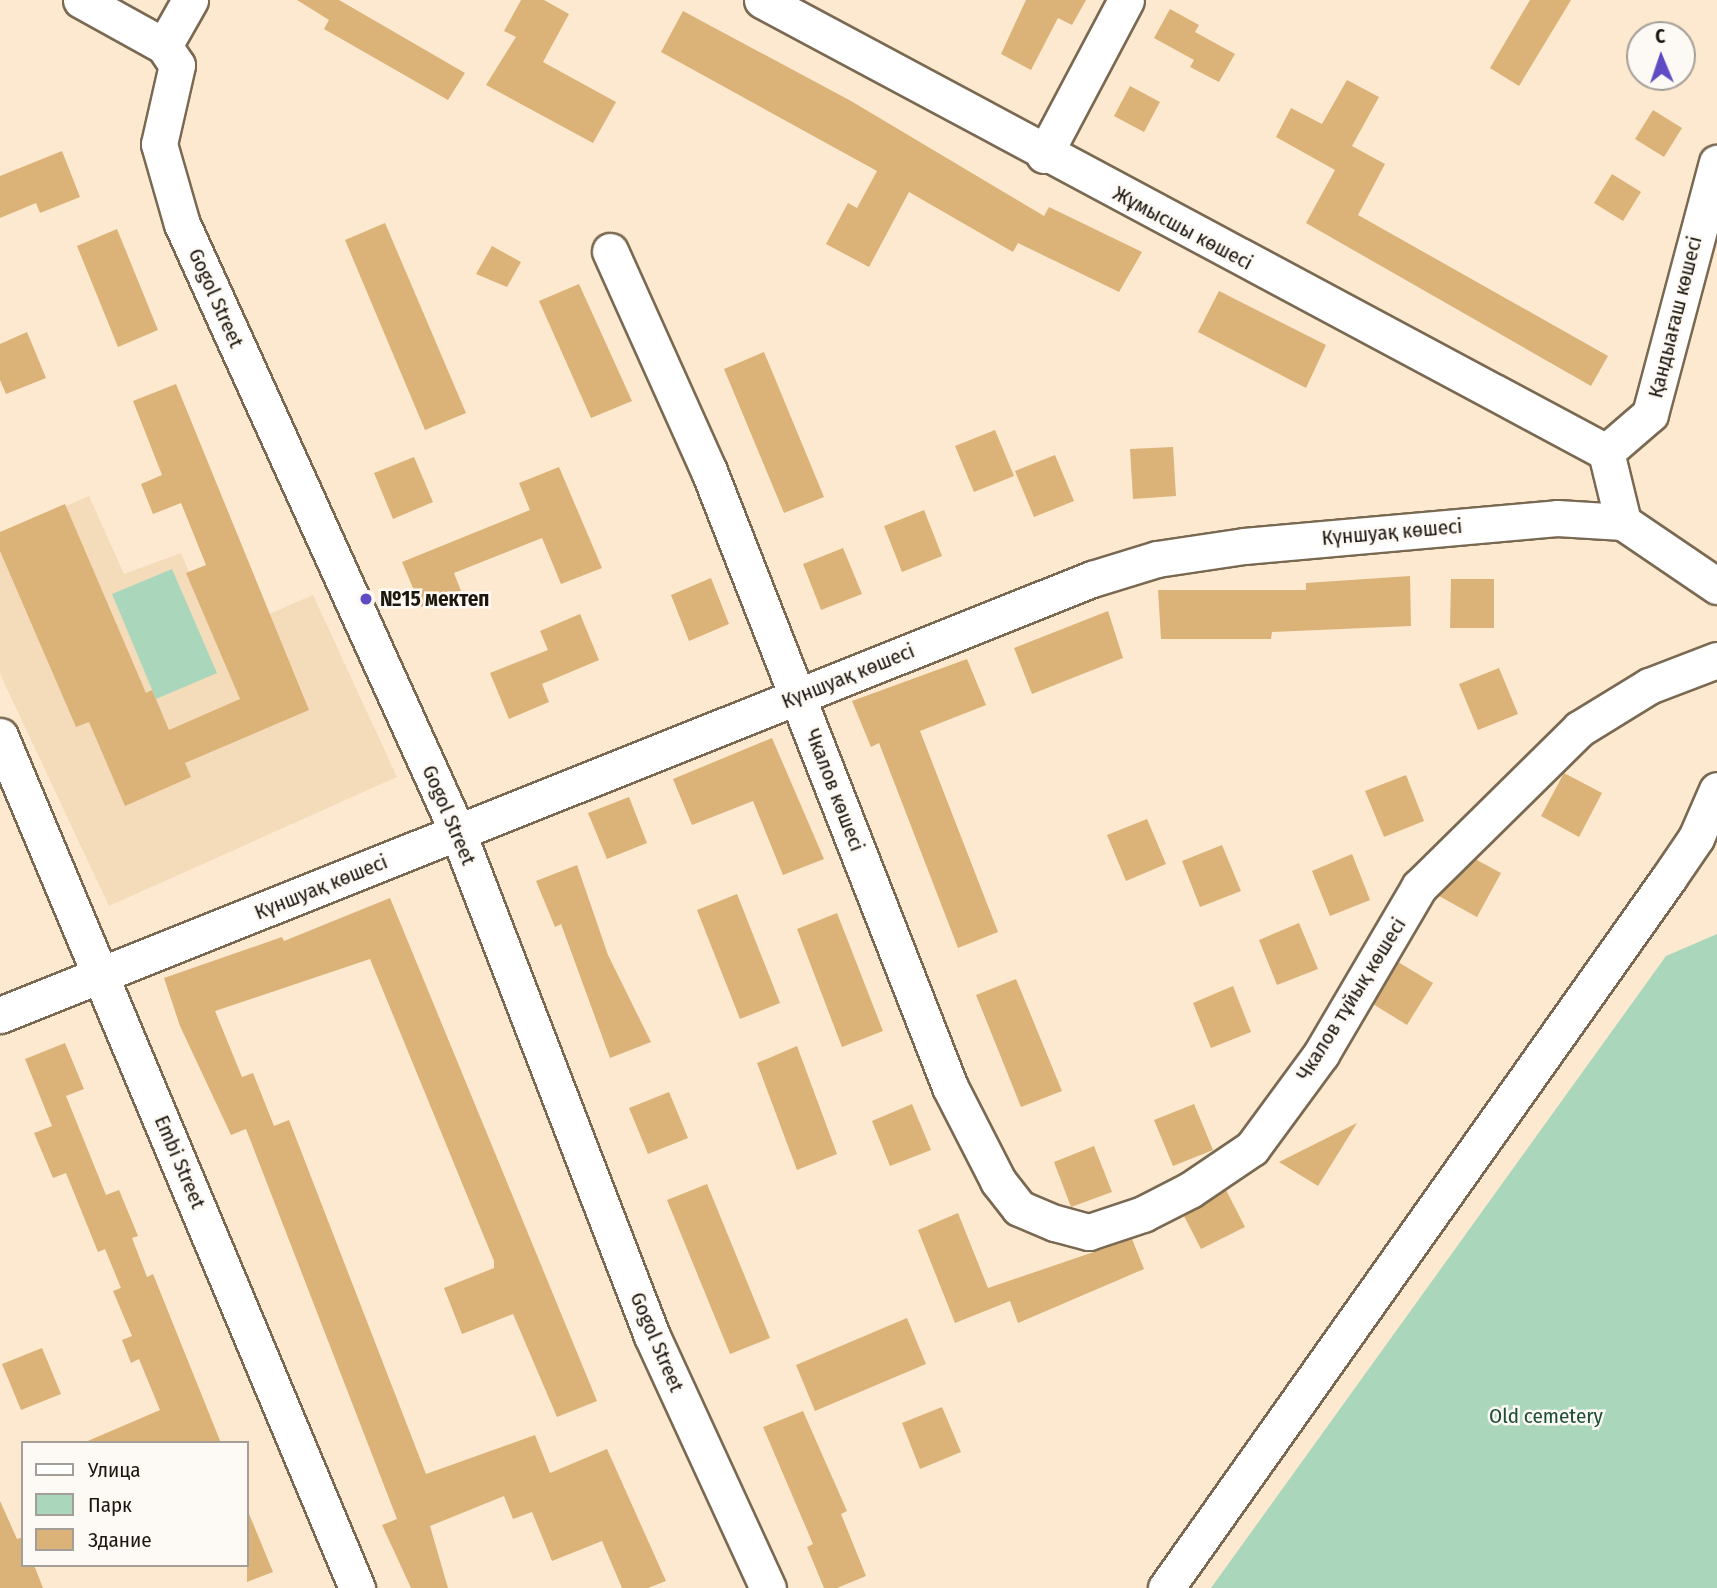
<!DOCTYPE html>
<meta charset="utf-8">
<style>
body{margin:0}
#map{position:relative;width:1717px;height:1588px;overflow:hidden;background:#fde9cf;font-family:"Fira Sans Condensed",sans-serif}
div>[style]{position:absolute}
.built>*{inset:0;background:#f4dcbb}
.green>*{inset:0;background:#aad7bb}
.building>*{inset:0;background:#dbb378}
.roads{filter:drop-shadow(2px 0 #7a6952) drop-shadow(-2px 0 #7a6952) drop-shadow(0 2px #7a6952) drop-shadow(0 -2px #7a6952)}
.minor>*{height:35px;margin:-17.5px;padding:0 17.5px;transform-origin:17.5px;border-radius:17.5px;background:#fff}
.dots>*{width:19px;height:19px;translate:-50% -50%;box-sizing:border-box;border:4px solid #fdf9f4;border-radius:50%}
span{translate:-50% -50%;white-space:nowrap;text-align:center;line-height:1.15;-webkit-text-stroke:5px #fdf9f4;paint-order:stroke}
.street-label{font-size:21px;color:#1c160c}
.poi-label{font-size:21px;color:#1c160c;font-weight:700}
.left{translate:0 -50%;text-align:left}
.park-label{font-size:21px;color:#1b4e34}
.legend{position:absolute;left:21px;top:1441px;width:228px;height:126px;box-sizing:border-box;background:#fdf9f4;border:2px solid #a39e97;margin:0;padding:9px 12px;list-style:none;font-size:21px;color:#1c160c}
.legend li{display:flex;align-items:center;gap:14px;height:35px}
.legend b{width:35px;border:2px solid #a39e97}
.north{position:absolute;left:1626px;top:21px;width:70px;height:70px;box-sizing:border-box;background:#fdf9f4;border:2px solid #a39e97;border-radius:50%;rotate:358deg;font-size:19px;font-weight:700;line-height:28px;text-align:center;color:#1c160c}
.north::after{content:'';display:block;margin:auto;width:24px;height:32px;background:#5f4bc4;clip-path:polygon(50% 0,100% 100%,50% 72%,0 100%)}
</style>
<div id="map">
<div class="built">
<i style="clip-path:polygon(89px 496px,124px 574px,181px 553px,217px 637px,313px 595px,397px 777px,109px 906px,0 674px,0 534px)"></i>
</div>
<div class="green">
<i style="clip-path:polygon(172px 569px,217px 673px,156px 699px,112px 594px)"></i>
<i style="clip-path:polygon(1717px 934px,1717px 1588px,1211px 1588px,1666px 956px)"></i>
</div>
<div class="building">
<i style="clip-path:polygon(297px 0,339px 0,465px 73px,448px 100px,324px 29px,329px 20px)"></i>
<i style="clip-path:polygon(521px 0,544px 0,569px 14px,543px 62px,616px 102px,593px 143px,486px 85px,516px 37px,504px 31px)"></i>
<i style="clip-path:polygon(1026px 0,1086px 0,1072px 25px,1058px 18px,1031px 70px,1001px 54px)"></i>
<i style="clip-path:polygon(1530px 0,1571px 0,1519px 86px,1490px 68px)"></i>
<i style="clip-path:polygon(1170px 9px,1199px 25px,1195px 32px,1235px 54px,1219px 82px,1190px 67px,1194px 60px,1154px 38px)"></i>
<i style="clip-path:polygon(683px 11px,851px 101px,1044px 216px,1049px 207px,1142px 252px,1119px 292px,1018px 243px,1013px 252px,909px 192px,869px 267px,826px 244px,848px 203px,857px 208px,877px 171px,661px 52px)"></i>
<i style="clip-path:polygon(1347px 80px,1379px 97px,1352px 146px,1385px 164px,1358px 215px,1608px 356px,1591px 386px,1306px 223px,1335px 170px,1276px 137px,1291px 108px,1322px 124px)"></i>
<i style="clip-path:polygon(1130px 86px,1160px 102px,1144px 132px,1114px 116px)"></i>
<i style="clip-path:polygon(1653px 110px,1682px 128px,1664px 157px,1635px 139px)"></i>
<i style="clip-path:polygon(62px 151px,80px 197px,40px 213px,36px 203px,0 218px,0 176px)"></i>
<i style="clip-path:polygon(1612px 174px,1641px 192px,1623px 221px,1594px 203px)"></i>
<i style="clip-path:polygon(385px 223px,466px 413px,425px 430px,345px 240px)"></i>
<i style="clip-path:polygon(117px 229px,158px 330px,118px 347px,77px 246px)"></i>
<i style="clip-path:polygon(492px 246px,521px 262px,507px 287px,476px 274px)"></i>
<i style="clip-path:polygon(579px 284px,632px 401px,591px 418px,539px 301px)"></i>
<i style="clip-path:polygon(1219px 291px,1326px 345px,1306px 388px,1198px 332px)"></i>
<i style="clip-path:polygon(27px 332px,46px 378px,6px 394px,0 380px,0 344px)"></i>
<i style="clip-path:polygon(764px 352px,824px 497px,784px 513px,724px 369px)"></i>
<i style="clip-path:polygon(176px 384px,309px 710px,185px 763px,191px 777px,125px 806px,89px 722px,76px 727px,0 551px,0 532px,65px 504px,146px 693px,152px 690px,169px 730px,240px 699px,186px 573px,206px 565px,181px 503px,153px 514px,141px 484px,162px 475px,133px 401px)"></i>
<i style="clip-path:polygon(995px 430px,1014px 476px,974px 492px,955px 446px)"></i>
<i style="clip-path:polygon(1173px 447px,1176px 496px,1133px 499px,1130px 449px)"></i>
<i style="clip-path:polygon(1055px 455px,1074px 501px,1034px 517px,1015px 471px)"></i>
<i style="clip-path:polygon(414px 457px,433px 502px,393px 519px,374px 473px)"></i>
<i style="clip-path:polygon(559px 467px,602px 568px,561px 584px,542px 538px,454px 573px,461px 591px,421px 607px,402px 562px,530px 510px,519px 483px)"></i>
<i style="clip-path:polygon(924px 510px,942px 556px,902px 572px,884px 526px)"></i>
<i style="clip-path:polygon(843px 548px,862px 594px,821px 610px,803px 564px)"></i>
<i style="clip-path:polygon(1410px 576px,1411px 626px,1272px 632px,1271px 639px,1161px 639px,1158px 590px,1306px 590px,1306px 583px)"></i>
<i style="clip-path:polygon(711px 578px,729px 624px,689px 641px,671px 595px)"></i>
<i style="clip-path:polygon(1451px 579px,1494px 579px,1494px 628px,1450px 628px)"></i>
<i style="clip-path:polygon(1108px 611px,1123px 658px,1032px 694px,1014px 648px)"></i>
<i style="clip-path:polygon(580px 614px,599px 660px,542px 684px,549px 702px,509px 719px,490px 673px,548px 650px,540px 631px)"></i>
<i style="clip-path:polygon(967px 659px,986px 705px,920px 731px,998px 932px,958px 948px,879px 743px,871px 747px,852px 701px)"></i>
<i style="clip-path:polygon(1499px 668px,1518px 714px,1478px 730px,1459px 684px)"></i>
<i style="clip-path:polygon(772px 738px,824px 859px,783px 875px,753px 801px,692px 825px,673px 779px)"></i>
<i style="clip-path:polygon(1564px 773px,1602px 793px,1579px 837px,1541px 816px)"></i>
<i style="clip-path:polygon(1406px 775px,1424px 821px,1384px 837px,1365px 791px)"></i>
<i style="clip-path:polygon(629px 797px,647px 843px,607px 859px,588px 813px)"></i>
<i style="clip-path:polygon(1147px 819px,1166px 864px,1126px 881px,1107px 835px)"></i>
<i style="clip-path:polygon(1222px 845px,1241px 891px,1200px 907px,1182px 861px)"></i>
<i style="clip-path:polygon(1352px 854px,1370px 900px,1330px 916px,1312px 871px)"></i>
<i style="clip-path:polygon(1475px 859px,1501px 873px,1477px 917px,1439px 896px)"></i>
<i style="clip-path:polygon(577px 865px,608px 955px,651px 1042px,610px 1058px,561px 924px,555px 927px,536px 881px)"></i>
<i style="clip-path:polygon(737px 894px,780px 1003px,740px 1019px,697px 910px)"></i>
<i style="clip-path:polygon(390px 898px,597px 1401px,557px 1417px,513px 1314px,462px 1334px,444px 1288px,494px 1268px,494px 1261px,370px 959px,215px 1011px,242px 1077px,253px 1073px,274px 1126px,289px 1120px,426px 1474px,535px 1435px,550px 1473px,607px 1449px,666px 1581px,648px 1588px,622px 1588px,602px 1541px,552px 1561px,532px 1512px,513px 1519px,504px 1496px,430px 1526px,448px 1588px,411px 1588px,382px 1525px,397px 1519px,246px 1129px,231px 1135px,180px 1026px,164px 978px,282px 937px,284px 941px)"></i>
<i style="clip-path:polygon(837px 913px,883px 1031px,842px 1047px,797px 929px)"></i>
<i style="clip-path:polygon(1299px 923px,1318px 969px,1277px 985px,1259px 940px)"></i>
<i style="clip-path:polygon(1398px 962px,1433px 983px,1407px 1025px,1373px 1004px)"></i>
<i style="clip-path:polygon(1016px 979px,1062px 1091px,1021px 1107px,976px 995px)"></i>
<i style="clip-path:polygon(1233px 986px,1251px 1032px,1211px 1048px,1193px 1003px)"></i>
<i style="clip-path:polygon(65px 1043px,84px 1089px,66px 1096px,106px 1195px,119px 1190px,138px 1236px,132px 1238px,147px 1277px,153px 1274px,221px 1443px,83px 1443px,160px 1410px,139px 1359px,131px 1363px,122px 1340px,132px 1336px,113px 1291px,121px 1288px,105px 1249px,98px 1252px,66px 1173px,53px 1178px,34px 1133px,52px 1126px,25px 1059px)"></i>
<i style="clip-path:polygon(797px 1046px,837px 1154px,797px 1170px,757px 1063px)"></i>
<i style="clip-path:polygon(669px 1092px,688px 1138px,648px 1154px,629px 1108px)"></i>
<i style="clip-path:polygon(912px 1104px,931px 1150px,890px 1166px,872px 1121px)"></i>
<i style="clip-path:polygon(1194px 1104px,1213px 1150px,1173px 1166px,1154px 1120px)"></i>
<i style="clip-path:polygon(1357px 1123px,1318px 1186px,1279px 1162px)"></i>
<i style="clip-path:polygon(1094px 1146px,1112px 1192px,1071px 1207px,1054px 1162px)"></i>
<i style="clip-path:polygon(707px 1184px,770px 1338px,730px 1354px,667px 1200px)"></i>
<i style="clip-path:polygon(1226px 1190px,1245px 1227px,1201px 1249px,1184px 1216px)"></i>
<i style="clip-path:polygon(958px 1213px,988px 1288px,1132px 1239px,1144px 1269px,1018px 1323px,1010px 1301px,955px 1323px,918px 1230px)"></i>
<i style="clip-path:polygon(907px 1318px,926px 1364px,815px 1411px,796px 1365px)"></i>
<i style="clip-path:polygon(42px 1348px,61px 1394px,21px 1410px,2px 1364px)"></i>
<i style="clip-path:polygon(942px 1407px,961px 1452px,920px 1469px,902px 1423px)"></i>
<i style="clip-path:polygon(803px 1411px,847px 1511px,841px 1514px,866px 1576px,837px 1588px,824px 1588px,807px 1547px,813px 1544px,763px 1427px)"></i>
<i style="clip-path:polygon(0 1501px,17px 1539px,23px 1537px,23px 1565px,34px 1565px,43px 1588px,0 1588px)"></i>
<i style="clip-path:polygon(247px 1509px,273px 1572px,247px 1582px)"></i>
</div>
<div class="roads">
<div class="minor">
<i style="left:81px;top:0;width:95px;rotate:29deg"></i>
<i style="left:164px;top:46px;width:23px;rotate:56deg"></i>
<i style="left:177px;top:65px;width:81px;rotate:102.8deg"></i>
<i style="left:159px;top:144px;width:83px;rotate:74deg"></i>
<i style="left:182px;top:224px;width:669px;rotate:65.62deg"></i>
<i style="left:458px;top:833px;width:539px;rotate:68.91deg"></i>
<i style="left:652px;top:1336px;width:277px;rotate:65.3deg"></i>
<i style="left:762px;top:0;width:957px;rotate:28.17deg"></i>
<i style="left:164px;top:46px;width:53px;rotate:-60.5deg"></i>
<i style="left:1044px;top:155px;width:175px;rotate:-62.1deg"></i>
<i style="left:610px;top:251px;width:241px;rotate:65.8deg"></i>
<i style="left:709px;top:471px;width:661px;rotate:68.63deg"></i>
<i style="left:950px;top:1087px;width:106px;rotate:62.9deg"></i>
<i style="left:998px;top:1181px;width:34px;rotate:52deg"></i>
<i style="left:1019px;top:1208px;width:39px;rotate:23deg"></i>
<i style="left:1055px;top:1223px;width:35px;rotate:15deg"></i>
<i style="left:1089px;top:1232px;width:57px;rotate:-18.4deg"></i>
<i style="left:1143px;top:1214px;width:53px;rotate:-27.1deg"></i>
<i style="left:1190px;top:1190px;width:75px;rotate:-34.1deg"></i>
<i style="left:1252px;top:1148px;width:117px;rotate:-53.7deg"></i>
<i style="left:1321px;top:1054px;width:194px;rotate:-59.6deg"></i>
<i style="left:1419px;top:887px;width:225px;rotate:-44.6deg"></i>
<i style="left:1579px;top:729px;width:82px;rotate:-31.6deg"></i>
<i style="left:1649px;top:686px;width:73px;rotate:-20.9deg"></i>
<i style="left:1606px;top:452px;width:58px;rotate:-40.8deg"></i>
<i style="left:1650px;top:414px;width:260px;rotate:-75.1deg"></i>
<i style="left:1606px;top:452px;width:72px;rotate:76.3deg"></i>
<i style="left:0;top:736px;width:924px;rotate:67.27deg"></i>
<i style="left:0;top:1015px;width:1176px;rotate:-21.77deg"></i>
<i style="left:1092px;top:579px;width:68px;rotate:-17.1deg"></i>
<i style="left:1157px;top:559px;width:88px;rotate:-8.5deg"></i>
<i style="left:1244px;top:546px;width:314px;rotate:-5.1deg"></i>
<i style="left:1557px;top:518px;width:66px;rotate:3.5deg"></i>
<i style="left:1623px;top:522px;width:114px;rotate:34.2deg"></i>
<i style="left:1166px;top:1588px;width:869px;rotate:-54.7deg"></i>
<i style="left:1668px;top:879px;width:50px;rotate:-55.7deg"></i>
<i style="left:1696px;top:838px;width:52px;rotate:-66.4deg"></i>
</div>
</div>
<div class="dots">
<i style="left:366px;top:599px;background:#5f4bc4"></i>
</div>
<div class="street-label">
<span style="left:1183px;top:228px;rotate:28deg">Жұмысшы көшесі</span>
<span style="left:216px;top:298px;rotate:66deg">Gogol Street</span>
<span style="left:1675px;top:317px;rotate:-76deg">Қандыағаш көшесі</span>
<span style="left:1392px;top:532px;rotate:-5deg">Күншуақ көшесі</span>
<span style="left:848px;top:676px;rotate:-22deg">Күншуақ көшесі</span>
<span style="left:835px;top:790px;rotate:69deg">Чкалов көшесі</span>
<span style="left:449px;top:815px;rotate:67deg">Gogol Street</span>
<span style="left:321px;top:887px;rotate:-22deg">Күншуақ көшесі</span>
<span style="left:1351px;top:999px;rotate:-58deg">Чкалов тұйық көшесі</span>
<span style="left:180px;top:1162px;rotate:67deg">Embi Street</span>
<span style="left:657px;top:1342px;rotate:67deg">Gogol Street</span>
</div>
<div class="poi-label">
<span class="left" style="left:380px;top:599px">№15 мектеп</span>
</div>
<div class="park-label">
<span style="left:1546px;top:1416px">Old cemetery</span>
</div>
<ul class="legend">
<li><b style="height:9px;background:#fff"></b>Улица</li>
<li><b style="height:19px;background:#aad7bb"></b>Парк</li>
<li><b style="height:19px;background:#dbb378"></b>Здание</li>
</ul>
<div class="north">С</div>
</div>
